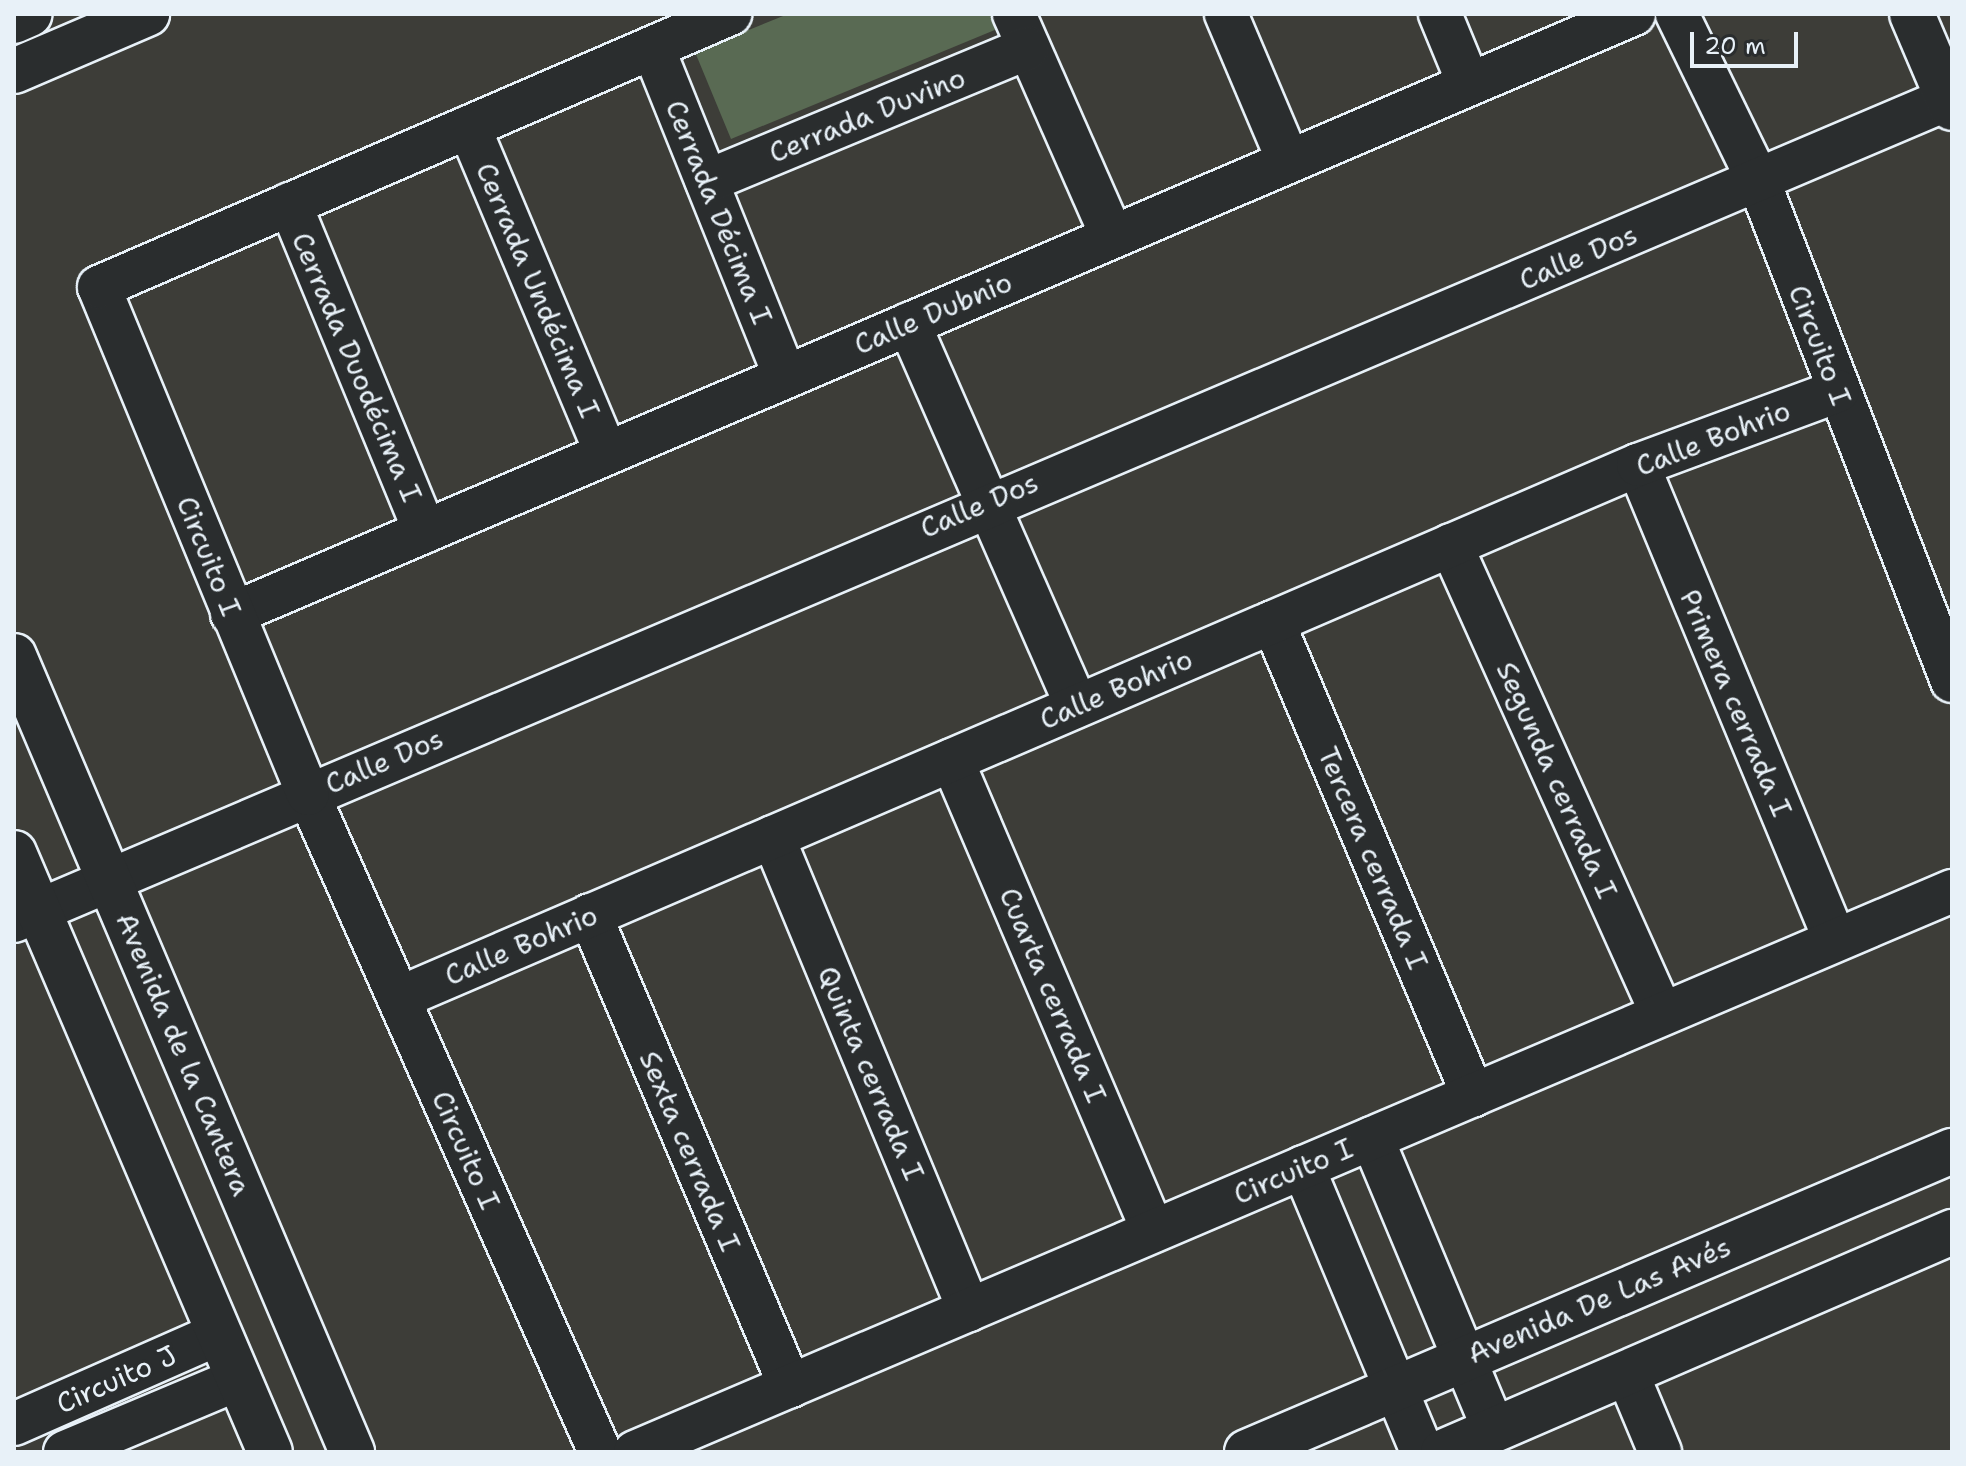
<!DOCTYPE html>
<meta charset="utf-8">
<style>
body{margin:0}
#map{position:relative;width:1966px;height:1466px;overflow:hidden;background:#3d3d38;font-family:"Shantell Sans",sans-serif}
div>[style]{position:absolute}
.green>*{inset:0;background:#596a53}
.roads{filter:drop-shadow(2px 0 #e8f1f8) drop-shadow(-2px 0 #e8f1f8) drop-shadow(0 2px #e8f1f8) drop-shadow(0 -2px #e8f1f8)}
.street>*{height:42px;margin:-21px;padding:0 21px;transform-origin:21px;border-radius:21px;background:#2a2d2e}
.secondary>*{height:44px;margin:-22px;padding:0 22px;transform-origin:22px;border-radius:22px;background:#2a2d2e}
span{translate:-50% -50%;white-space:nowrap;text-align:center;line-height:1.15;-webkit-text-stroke:6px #2a2d2e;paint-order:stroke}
.street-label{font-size:28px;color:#e8f1f8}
.frame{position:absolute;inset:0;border:16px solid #e8f1f8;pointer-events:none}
.scale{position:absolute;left:1690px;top:32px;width:108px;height:36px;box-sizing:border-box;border:4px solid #e8f1f8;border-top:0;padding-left:10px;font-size:24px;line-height:28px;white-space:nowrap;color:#e8f1f8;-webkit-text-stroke:6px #2a2d2e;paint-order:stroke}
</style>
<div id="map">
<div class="green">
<i style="clip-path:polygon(788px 14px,997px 14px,1002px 27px,731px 139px,695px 52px)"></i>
</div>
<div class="roads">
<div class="street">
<i style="left:1014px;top:14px;width:243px;rotate:66.2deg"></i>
<i style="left:1226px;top:14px;width:159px;rotate:67deg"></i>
<i style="left:1440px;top:14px;width:74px;rotate:67.6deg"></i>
<i style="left:1677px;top:14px;width:187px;rotate:64deg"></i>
<i style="left:1759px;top:182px;width:535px;rotate:68.85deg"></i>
<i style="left:653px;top:48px;width:354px;rotate:68.1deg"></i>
<i style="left:469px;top:127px;width:354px;rotate:67.2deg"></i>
<i style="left:707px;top:181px;width:347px;rotate:-22.5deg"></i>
<i style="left:290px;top:204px;width:354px;rotate:67.6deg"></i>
<i style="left:909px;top:324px;width:417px;rotate:66.3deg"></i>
<i style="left:1638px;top:465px;width:514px;rotate:67.47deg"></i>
<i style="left:1451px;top:545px;width:514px;rotate:65.78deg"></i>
<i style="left:232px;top:614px;width:1525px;rotate:-23.17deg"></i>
<i style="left:1273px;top:622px;width:514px;rotate:67.08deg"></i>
<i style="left:952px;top:760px;width:512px;rotate:66.89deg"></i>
<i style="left:773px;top:837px;width:512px;rotate:67.49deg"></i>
<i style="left:590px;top:915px;width:512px;rotate:66.99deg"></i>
<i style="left:14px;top:921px;width:2101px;rotate:-23.03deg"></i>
<i style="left:399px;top:998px;width:1349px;rotate:-23.28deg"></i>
<i style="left:1638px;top:465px;width:213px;rotate:-20.3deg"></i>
<i style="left:1372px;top:1138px;width:316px;rotate:67.3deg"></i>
<i style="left:1303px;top:1167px;width:309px;rotate:67.3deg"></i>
<i style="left:1627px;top:1373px;width:86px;rotate:67.3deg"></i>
<i style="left:14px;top:1424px;width:223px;rotate:-23.8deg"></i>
<i style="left:65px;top:1452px;width:189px;rotate:-22.8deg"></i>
<i style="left:600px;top:1452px;width:720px;rotate:-113.93deg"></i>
<i style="left:308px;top:794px;width:548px;rotate:-112.4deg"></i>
<i style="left:99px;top:287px;width:688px;rotate:-23.4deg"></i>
<i style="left:635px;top:1452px;width:1432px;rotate:-23.07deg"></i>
</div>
<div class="secondary">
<i style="left:1912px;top:14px;width:102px;rotate:66.9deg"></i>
<i style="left:14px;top:21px;width:17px;rotate:-24deg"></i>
<i style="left:14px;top:71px;width:145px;rotate:-23.2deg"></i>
<i style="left:14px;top:656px;width:865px;rotate:66.99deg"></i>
<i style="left:14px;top:853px;width:651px;rotate:66.86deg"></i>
<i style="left:1247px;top:1452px;width:767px;rotate:-23.12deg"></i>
<i style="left:1443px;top:1452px;width:555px;rotate:-23.37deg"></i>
</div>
</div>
<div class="street-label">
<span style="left:867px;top:115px;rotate:-22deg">Cerrada Duvino</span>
<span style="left:719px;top:212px;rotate:68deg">Cerrada Décima I</span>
<span style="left:1578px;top:257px;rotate:-23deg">Calle Dos</span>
<span style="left:538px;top:290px;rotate:67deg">Cerrada Undécima I</span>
<span style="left:933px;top:313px;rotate:-23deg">Calle Dubnio</span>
<span style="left:1820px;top:345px;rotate:69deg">Circuito I</span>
<span style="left:357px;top:367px;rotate:67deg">Cerrada Duodécima I</span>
<span style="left:1713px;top:438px;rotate:-21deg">Calle Bohrio</span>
<span style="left:979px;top:505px;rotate:-23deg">Calle Dos</span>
<span style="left:209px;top:556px;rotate:68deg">Circuito I</span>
<span style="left:1116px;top:689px;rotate:-23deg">Calle Bohrio</span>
<span style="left:1736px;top:703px;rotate:67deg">Primera cerrada I</span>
<span style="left:384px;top:761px;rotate:-23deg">Calle Dos</span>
<span style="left:1557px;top:780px;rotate:66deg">Segunda cerrada I</span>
<span style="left:1373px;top:858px;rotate:67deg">Tercera cerrada I</span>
<span style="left:521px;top:945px;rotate:-23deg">Calle Bohrio</span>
<span style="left:1053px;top:995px;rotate:67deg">Cuarta cerrada I</span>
<span style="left:184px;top:1054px;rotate:67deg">Avenida de la Cantera</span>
<span style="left:871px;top:1073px;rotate:67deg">Quinta cerrada I</span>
<span style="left:466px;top:1150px;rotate:66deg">Circuito I</span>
<span style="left:690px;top:1151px;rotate:67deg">Sexta cerrada I</span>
<span style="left:1293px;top:1171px;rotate:-23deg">Circuito I</span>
<span style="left:1599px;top:1300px;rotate:-23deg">Avenida De Las Avés</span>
<span style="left:116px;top:1379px;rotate:-24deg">Circuito J</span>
</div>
<div class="frame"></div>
<div class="scale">20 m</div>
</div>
